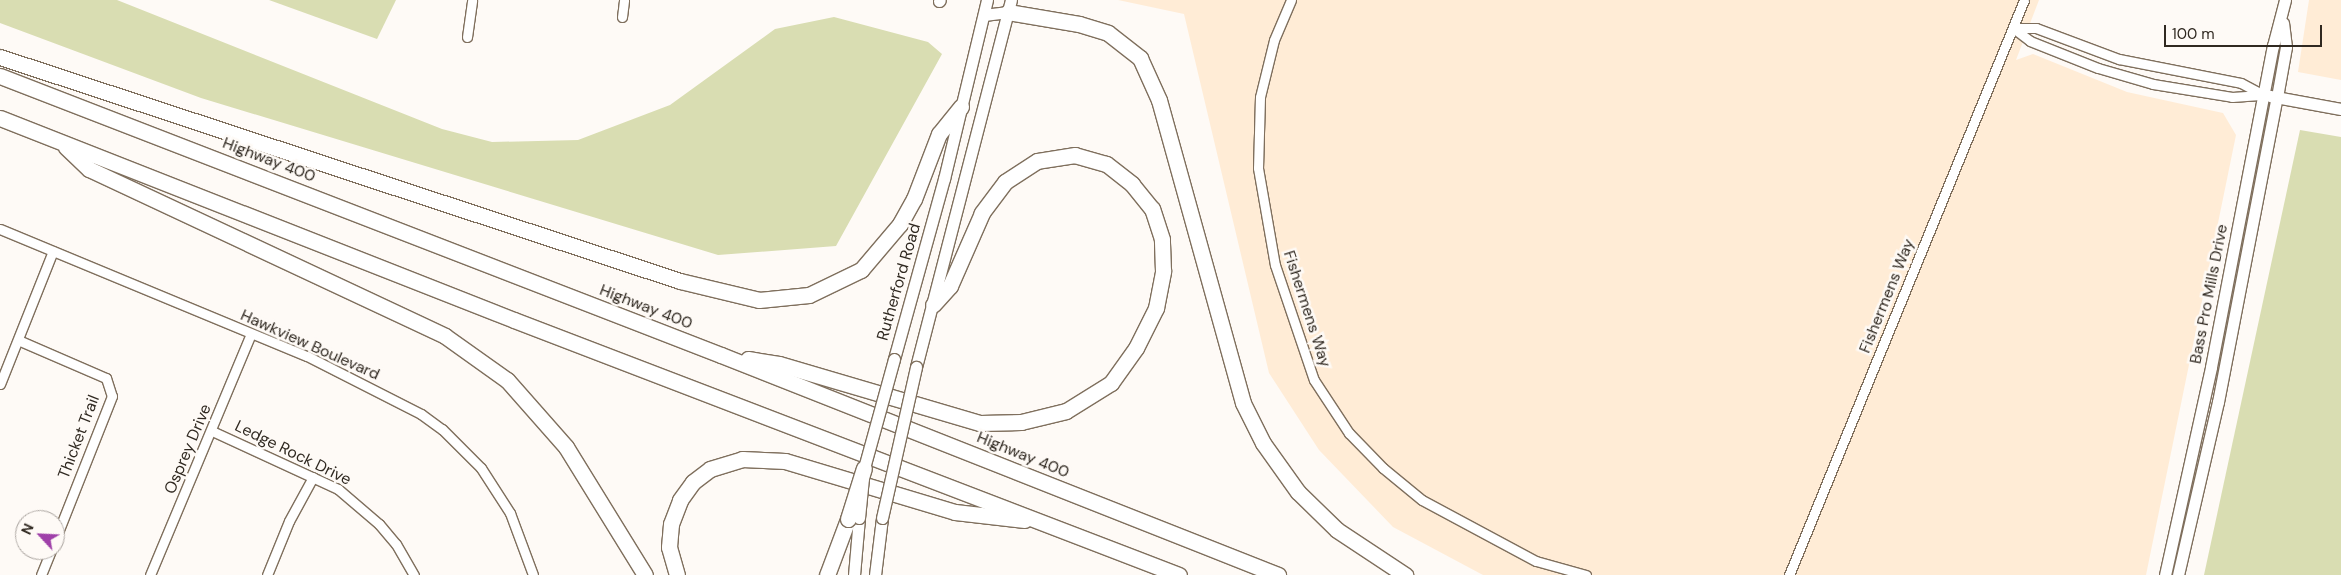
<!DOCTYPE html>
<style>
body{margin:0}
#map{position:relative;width:2341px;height:575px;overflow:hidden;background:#fefaf6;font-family:"DM Sans",sans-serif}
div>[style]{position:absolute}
.built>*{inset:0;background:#ffecd6}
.green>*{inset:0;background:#d9ddb2}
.roads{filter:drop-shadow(1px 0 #7f6f5d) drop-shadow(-1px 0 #7f6f5d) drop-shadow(0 1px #7f6f5d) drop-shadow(0 -1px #7f6f5d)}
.street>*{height:9px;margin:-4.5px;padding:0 4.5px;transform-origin:4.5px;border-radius:4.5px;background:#fff}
.secondary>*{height:11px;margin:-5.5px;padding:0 5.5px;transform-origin:5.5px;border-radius:5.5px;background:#fff}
.highway>*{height:15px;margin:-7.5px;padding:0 7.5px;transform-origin:7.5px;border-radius:7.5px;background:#fff}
.bridges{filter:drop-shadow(1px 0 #7f6f5d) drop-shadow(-1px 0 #7f6f5d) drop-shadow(0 1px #7f6f5d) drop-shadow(0 -1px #7f6f5d)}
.secondary-bridge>*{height:11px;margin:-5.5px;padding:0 5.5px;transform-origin:5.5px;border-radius:5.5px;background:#fff}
.highway-bridge>*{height:15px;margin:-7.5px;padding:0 7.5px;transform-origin:7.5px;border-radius:7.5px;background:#fff}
span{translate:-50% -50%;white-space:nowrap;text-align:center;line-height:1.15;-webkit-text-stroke:5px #fefaf6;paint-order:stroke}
.street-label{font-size:16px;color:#302921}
.north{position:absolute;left:15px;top:510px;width:50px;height:50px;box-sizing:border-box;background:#fefaf6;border:1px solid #aca6a1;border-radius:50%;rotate:295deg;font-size:14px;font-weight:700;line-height:20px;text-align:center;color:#302921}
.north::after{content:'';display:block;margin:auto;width:18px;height:22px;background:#9f40a9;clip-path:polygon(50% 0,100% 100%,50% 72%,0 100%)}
.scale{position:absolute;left:2164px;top:25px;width:158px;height:22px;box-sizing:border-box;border:2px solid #302921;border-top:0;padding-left:6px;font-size:15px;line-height:18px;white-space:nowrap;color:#302921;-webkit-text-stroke:4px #fefaf6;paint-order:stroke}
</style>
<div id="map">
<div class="built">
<i style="clip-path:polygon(1118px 0,2039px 0,2016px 60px,2033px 54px,2127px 92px,2223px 113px,2236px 135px,2146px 575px,1483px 575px,1393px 527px,1319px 450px,1269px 373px,1184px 14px)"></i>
<i style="clip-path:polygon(2309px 0,2341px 0,2341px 80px,2298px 72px)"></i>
</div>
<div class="green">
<i style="clip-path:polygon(0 0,117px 0,442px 129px,492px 142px,578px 140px,670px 105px,775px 29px,834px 17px,928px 42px,942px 54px,836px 246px,718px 255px,201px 98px,0 23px)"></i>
<i style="clip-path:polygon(269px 0,396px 0,377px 39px)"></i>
<i style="clip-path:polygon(2300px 130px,2341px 137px,2341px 575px,2204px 575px)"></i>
</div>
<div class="roads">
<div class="street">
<i style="left:1291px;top:0;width:43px;rotate:113deg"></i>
<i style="left:1274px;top:40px;width:59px;rotate:103.8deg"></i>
<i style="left:1260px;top:97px;width:71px;rotate:91.6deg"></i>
<i style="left:1258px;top:168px;width:98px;rotate:80.1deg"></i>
<i style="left:1275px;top:265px;width:121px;rotate:71.3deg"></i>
<i style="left:1314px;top:380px;width:64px;rotate:56.6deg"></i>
<i style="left:1349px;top:433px;width:49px;rotate:45.8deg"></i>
<i style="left:1383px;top:468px;width:50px;rotate:39.4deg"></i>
<i style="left:1422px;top:500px;width:129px;rotate:28.2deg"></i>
<i style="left:1536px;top:561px;width:52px;rotate:15.6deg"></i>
<i style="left:622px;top:17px;width:17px;rotate:-83deg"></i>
<i style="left:2013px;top:28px;width:21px;rotate:37deg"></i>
<i style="left:2030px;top:41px;width:73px;rotate:21.7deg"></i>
<i style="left:2098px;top:68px;width:57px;rotate:16.2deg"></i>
<i style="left:2153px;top:84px;width:80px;rotate:9.3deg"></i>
<i style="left:2232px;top:97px;width:32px;rotate:-4deg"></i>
<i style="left:2013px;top:28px;width:23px"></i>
<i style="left:2036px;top:28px;width:89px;rotate:20.5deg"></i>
<i style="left:2119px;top:59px;width:124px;rotate:11.1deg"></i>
<i style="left:2241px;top:83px;width:26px;rotate:28deg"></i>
<i style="left:467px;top:37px;width:37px;rotate:-82deg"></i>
<i style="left:0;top:229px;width:332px;rotate:22.5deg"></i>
<i style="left:307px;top:356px;width:128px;rotate:27deg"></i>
<i style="left:421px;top:414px;width:26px;rotate:36deg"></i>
<i style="left:442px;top:429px;width:55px;rotate:45deg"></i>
<i style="left:481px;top:468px;width:54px;rotate:57.2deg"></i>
<i style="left:510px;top:513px;width:66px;rotate:69.6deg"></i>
<i style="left:18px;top:340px;width:96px;rotate:23.4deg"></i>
<i style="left:106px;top:378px;width:19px;rotate:72deg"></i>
<i style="left:112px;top:396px;width:155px;rotate:111.6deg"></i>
<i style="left:0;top:384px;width:143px;rotate:-68.3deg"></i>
<i style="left:212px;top:431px;width:139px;rotate:24.7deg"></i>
<i style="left:338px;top:489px;width:54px;rotate:40.5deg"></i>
<i style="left:379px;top:524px;width:26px;rotate:50deg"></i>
<i style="left:396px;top:544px;width:36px;rotate:60deg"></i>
<i style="left:41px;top:575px;width:27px;rotate:-68deg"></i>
<i style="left:150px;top:575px;width:261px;rotate:-67.3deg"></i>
<i style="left:267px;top:575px;width:58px;rotate:-67.8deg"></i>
<i style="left:289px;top:521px;width:50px;rotate:-61.4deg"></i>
<i style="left:1789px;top:575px;width:621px;rotate:-67.77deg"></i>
</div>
<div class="secondary">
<i style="left:939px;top:1px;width:1px;rotate:-45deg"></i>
<i style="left:984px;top:15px;width:24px;rotate:-7deg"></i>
<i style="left:2270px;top:96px;width:72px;rotate:10.4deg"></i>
<i style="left:894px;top:359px;width:187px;rotate:-74.5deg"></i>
<i style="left:944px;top:179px;width:184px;rotate:-76.5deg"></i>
<i style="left:916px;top:367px;width:379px;rotate:-75.5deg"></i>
<i style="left:854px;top:575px;width:57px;rotate:-85deg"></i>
<i style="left:875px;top:575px;width:57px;rotate:-83deg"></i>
<i style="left:2165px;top:575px;width:213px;rotate:-77.5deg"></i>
<i style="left:2211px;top:367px;width:327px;rotate:-79.1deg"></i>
<i style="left:2273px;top:46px;width:48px;rotate:-75.4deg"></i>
<i style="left:2178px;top:575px;width:178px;rotate:-77deg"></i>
<i style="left:2218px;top:402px;width:311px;rotate:-79.1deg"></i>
<i style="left:2277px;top:97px;width:51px;rotate:-79.8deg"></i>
<i style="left:2286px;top:47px;width:24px;rotate:-97deg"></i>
</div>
<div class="highway">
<i style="left:1008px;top:12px;width:72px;rotate:9.6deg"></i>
<i style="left:1079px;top:24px;width:30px;rotate:17deg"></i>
<i style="left:1108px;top:33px;width:41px;rotate:38deg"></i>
<i style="left:1140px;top:58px;width:46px;rotate:65.7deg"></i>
<i style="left:1159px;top:100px;width:314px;rotate:74.5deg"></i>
<i style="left:1243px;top:403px;width:45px;rotate:63.4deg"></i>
<i style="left:1263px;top:443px;width:60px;rotate:54.5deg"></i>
<i style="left:1298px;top:492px;width:54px;rotate:44.3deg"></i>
<i style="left:1337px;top:530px;width:82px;rotate:33.5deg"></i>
<i style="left:0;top:57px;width:716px;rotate:18.23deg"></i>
<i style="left:680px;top:281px;width:81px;rotate:13.5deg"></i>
<i style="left:759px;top:300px;width:50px;rotate:-5.7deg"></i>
<i style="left:809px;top:295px;width:58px;rotate:-25.7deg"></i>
<i style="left:861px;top:270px;width:60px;rotate:-49.7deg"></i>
<i style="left:900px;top:224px;width:29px;rotate:-61deg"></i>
<i style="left:914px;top:199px;width:70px;rotate:-69deg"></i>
<i style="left:939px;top:134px;width:35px;rotate:-51deg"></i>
<i style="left:0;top:76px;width:773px;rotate:21.15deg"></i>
<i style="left:721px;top:355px;width:599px;rotate:21.55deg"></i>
<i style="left:0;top:118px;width:552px;rotate:21.45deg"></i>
<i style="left:514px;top:320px;width:712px;rotate:20.98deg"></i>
<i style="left:66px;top:147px;width:32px;rotate:44deg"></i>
<i style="left:89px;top:169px;width:393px;rotate:25.1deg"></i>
<i style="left:445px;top:336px;width:76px;rotate:35.4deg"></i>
<i style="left:507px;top:380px;width:89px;rotate:48.6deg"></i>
<i style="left:566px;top:447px;width:150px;rotate:58.3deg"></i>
<i style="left:748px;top:359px;width:31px;rotate:9deg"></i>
<i style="left:779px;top:364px;width:209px;rotate:16.4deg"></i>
<i style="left:980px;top:423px;width:41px;rotate:-1.4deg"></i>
<i style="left:1021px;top:422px;width:46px;rotate:-13.7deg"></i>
<i style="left:1066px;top:411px;width:53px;rotate:-31.9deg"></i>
<i style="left:1111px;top:383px;width:43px;rotate:-54.5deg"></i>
<i style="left:1136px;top:348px;width:45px;rotate:-63.4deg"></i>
<i style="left:1156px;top:308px;width:38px;rotate:-79deg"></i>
<i style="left:1163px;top:271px;width:32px;rotate:-92deg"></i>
<i style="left:1162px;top:239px;width:32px;rotate:-108deg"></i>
<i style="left:1152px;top:209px;width:32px;rotate:-129deg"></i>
<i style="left:1132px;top:184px;width:33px;rotate:-142deg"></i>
<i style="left:1106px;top:164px;width:32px;rotate:-164deg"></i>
<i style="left:1075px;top:155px;width:38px;rotate:171deg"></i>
<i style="left:1037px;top:161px;width:38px;rotate:147deg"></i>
<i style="left:1005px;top:182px;width:39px;rotate:127deg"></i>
<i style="left:982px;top:213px;width:80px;rotate:113.7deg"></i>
<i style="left:950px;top:286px;width:25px;rotate:132deg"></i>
<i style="left:677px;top:575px;width:29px;rotate:-106deg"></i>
<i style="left:669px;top:547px;width:23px;rotate:-85deg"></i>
<i style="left:671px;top:524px;width:26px;rotate:-69deg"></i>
<i style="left:680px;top:500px;width:22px;rotate:-54deg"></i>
<i style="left:693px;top:482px;width:21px;rotate:-37deg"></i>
<i style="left:710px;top:469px;width:34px;rotate:-17deg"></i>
<i style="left:742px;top:459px;width:43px;rotate:2.7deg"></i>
<i style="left:785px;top:461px;width:177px;rotate:16.7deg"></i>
<i style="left:955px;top:512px;width:70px;rotate:6.5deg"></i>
<i style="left:827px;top:575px;width:60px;rotate:-69.4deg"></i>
</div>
</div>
<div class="bridges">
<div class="secondary-bridge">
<i style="left:859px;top:518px;width:50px;rotate:-84.3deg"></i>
<i style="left:864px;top:468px;width:113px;rotate:-74.6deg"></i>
<i style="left:882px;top:518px;width:155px;rotate:-77.3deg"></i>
</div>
<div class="highway-bridge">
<i style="left:848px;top:519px;width:53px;rotate:-72.6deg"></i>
</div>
</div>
<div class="street-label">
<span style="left:269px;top:160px;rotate:21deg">Highway 400</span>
<span style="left:899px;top:282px;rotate:-74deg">Rutherford Road</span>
<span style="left:2209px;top:294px;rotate:-79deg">Bass Pro Mills Drive</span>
<span style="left:1887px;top:296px;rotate:-68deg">Fishermens Way</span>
<span style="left:646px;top:307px;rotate:21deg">Highway 400</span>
<span style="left:1307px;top:309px;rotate:72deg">Fishermens Way</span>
<span style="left:310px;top:345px;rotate:24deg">Hawkview Boulevard</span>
<span style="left:79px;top:437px;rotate:-69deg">Thicket Trail</span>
<span style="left:188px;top:449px;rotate:-67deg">Osprey Drive</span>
<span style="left:293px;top:453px;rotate:26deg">Ledge Rock Drive</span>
<span style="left:1023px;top:455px;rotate:22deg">Highway 400</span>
</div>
<div class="north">N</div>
<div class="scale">100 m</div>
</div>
